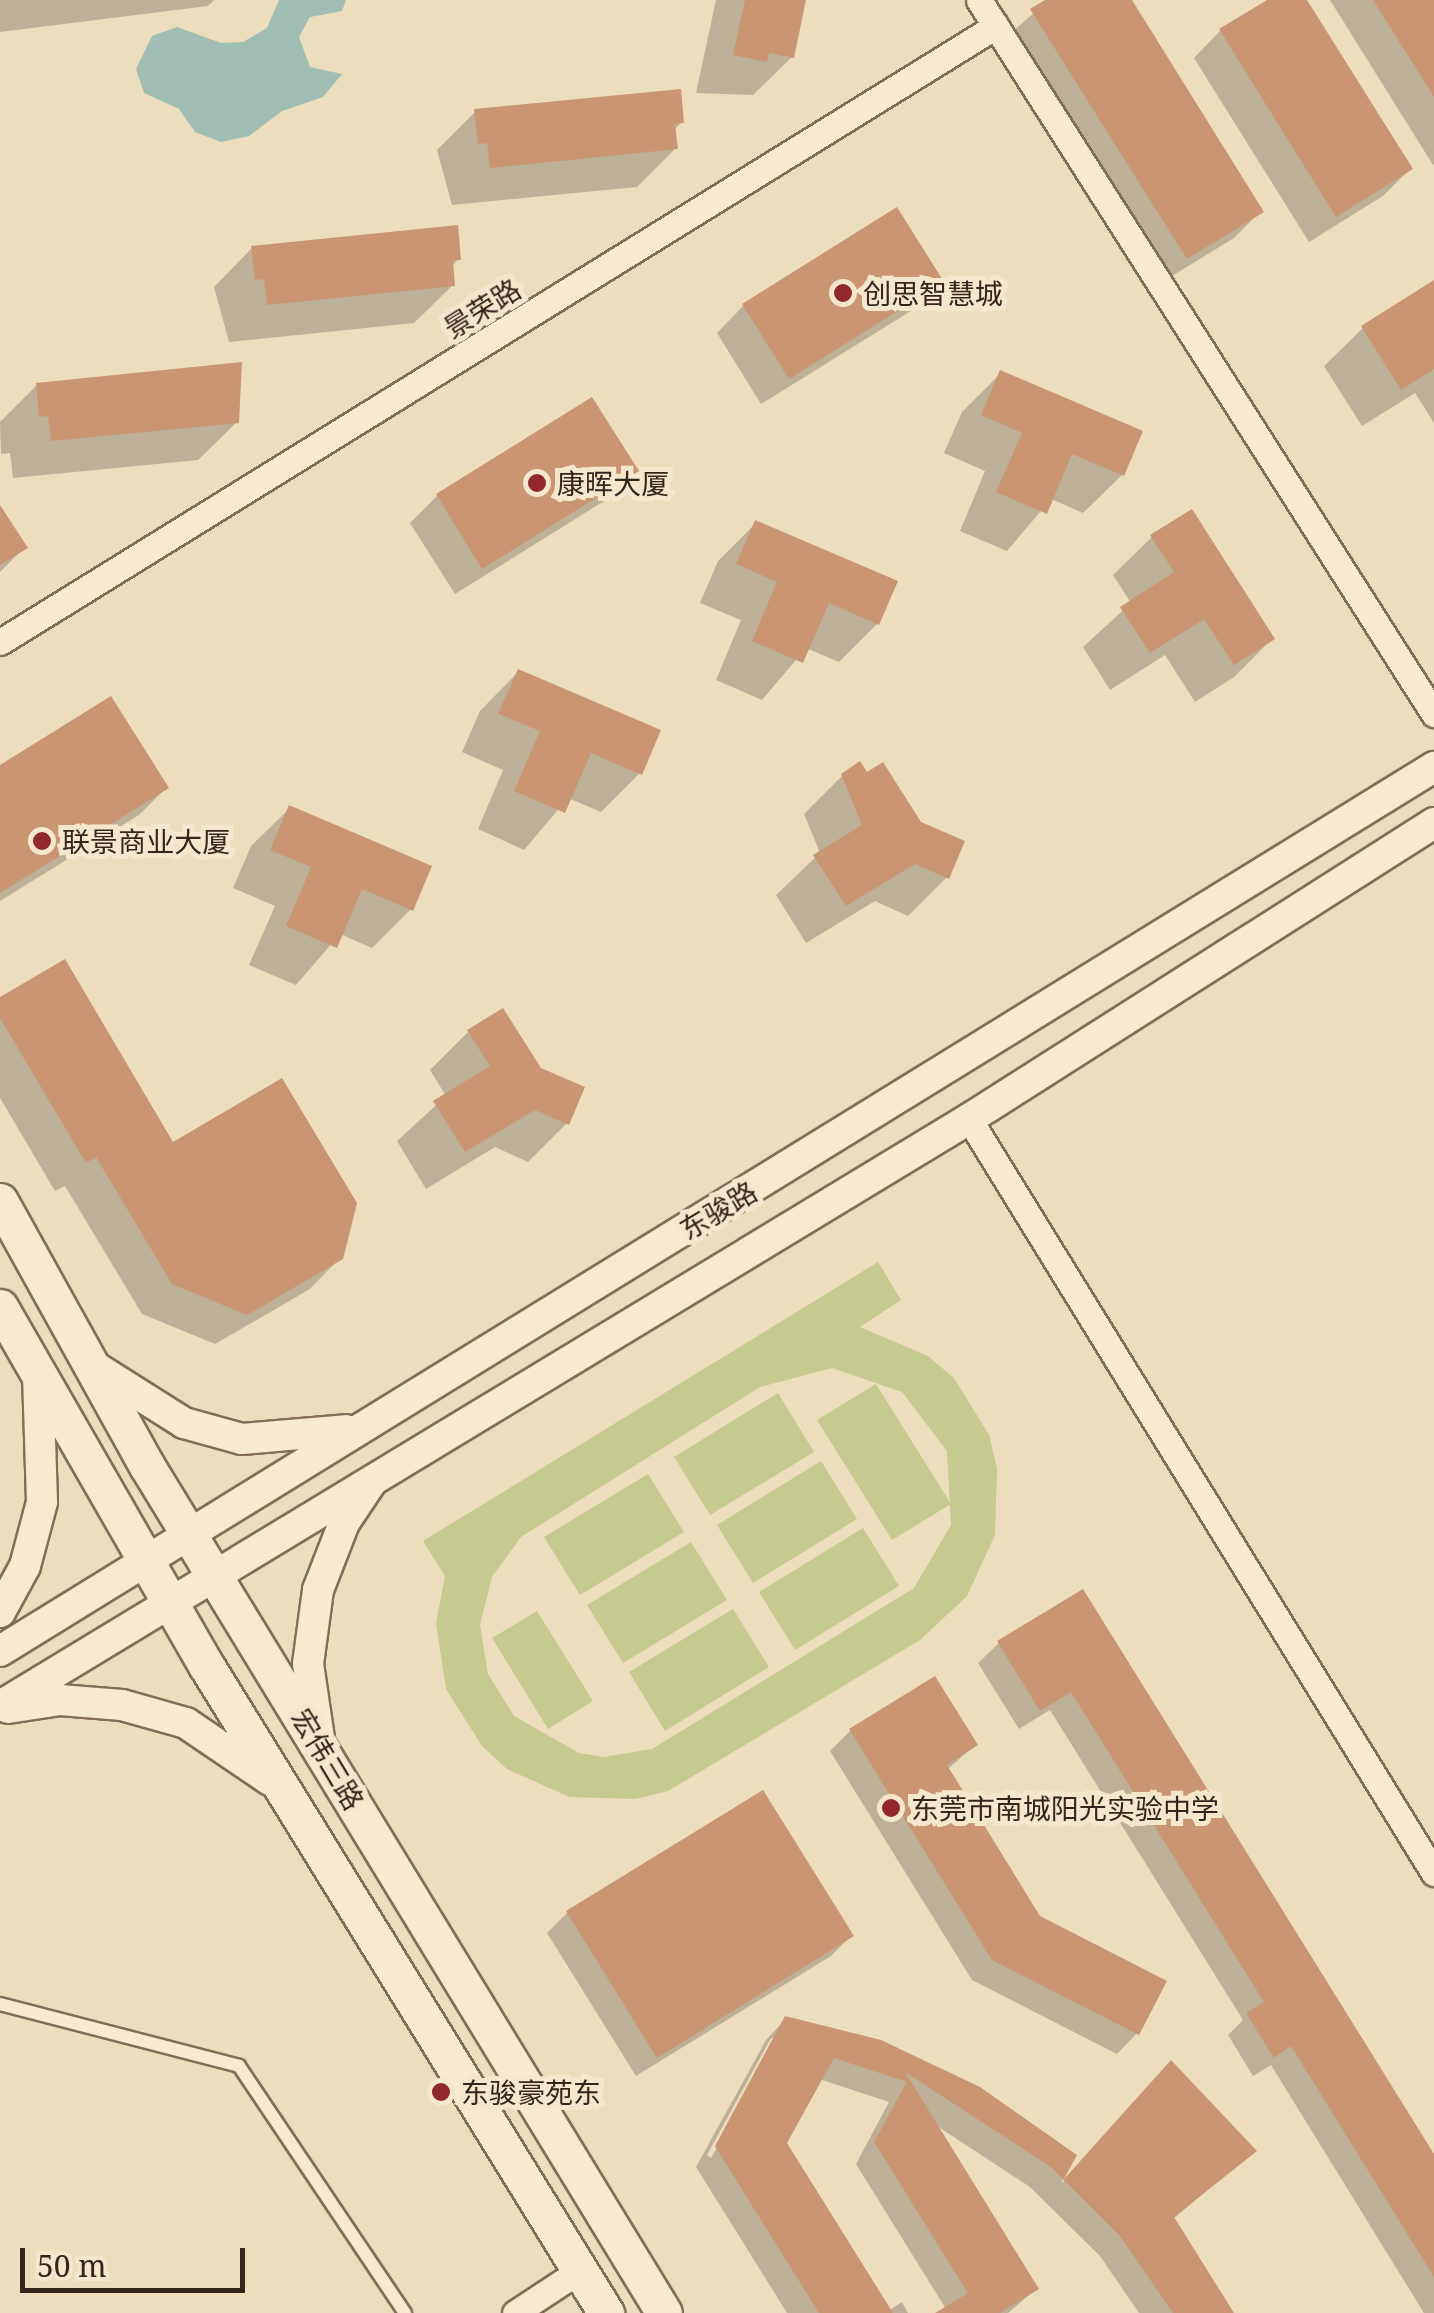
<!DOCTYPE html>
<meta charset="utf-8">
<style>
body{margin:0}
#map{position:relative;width:1434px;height:2313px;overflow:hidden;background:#ecddbd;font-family:"Noto Serif","Noto Sans SC",serif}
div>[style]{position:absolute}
.green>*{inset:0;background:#c5ca91}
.water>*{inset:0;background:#a0beb4}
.shadow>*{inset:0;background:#0003}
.building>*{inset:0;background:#ca9573}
.roads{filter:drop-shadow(2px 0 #836d56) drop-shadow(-2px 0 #836d56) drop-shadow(0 2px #836d56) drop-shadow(0 -2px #836d56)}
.service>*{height:12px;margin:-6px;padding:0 6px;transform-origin:6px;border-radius:6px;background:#f8eacf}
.minor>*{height:25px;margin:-12.5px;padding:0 12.5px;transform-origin:12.5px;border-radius:12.5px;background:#f8eacf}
.tertiary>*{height:30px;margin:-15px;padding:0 15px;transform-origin:15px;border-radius:15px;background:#f8eacf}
.secondary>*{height:35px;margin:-17.5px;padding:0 17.5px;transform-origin:17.5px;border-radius:17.5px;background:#f8eacf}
.dots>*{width:28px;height:28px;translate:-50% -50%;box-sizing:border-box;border:5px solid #f4e7cc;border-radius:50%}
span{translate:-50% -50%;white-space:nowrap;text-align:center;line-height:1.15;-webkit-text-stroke:10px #f4e7cc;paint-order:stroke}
.poi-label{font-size:28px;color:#33261b}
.left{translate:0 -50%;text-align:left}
.street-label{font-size:28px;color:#33261b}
.scale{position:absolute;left:20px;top:2248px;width:225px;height:45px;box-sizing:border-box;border:5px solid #33261b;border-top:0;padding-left:12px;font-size:30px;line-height:35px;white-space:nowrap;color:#33261b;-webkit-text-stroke:8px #f4e7cc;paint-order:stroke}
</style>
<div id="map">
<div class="green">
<i style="clip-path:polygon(evenodd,878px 1262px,901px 1300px,860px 1327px,928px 1356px,954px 1378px,989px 1435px,997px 1468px,995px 1535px,967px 1596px,920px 1640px,668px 1791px,635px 1799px,569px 1797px,507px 1769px,482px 1746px,446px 1689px,436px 1623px,445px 1576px,423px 1541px,878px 1262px,832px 1368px,902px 1392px,947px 1451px,951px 1525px,914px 1588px,652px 1749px,604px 1757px,579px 1753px,514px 1716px,488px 1674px,480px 1625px,492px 1577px,521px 1537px,760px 1387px,832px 1368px)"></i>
<i style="clip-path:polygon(876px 1384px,951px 1504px,892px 1540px,817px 1420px)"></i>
<i style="clip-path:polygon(778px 1393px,814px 1452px,710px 1515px,674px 1457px)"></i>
<i style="clip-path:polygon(821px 1461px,857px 1519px,753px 1583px,717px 1525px)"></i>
<i style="clip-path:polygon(648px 1474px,684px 1532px,580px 1595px,544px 1537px)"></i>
<i style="clip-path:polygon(863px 1528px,899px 1586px,795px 1650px,759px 1592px)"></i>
<i style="clip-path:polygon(691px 1542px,727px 1600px,623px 1663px,587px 1605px)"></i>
<i style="clip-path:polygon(733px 1609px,769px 1667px,665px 1731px,629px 1672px)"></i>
<i style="clip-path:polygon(537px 1611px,593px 1701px,548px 1729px,492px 1638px)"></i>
</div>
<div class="water">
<i style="clip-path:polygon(279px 0,346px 0,342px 11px,310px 17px,299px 37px,310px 67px,342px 74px,323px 97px,282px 111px,249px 136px,221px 142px,195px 132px,179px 109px,144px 93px,136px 69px,152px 36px,177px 27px,221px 43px,243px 42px,267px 28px)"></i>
</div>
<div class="shadow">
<i style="clip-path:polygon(0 0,214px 0,208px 6px,0 32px)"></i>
<i style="clip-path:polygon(716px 0,804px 0,792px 57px,753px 95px,696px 93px)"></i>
<i style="clip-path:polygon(1049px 0,1129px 0,1261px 211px,1234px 238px,1159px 284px,1005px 38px)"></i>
<i style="clip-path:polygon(1272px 0,1304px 0,1410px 169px,1383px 196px,1309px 242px,1194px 58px,1220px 31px)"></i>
<i style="clip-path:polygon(1330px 0,1434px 0,1434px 164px,1433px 165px)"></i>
<i style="clip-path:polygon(475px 112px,682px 122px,674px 130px,676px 148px,637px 187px,452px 205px,437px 150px)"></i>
<i style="clip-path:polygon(896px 211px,941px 282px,914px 309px,761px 404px,717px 333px,743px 306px)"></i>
<i style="clip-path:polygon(252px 248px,459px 259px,451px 267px,453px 285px,414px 323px,229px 342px,214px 287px)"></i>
<i style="clip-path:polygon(1434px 283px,1434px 423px,1415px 393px,1362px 426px,1324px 366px,1363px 328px)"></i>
<i style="clip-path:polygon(1001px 373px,1122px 475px,1083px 513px,1051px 499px,1007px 551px,960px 531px,985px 471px,944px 453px,962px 412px)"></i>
<i style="clip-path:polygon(37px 385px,237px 422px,198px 460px,13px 478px,10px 453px,1px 454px,0 422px)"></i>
<i style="clip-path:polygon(591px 400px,636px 471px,609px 498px,455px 594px,410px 523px,437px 496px)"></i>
<i style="clip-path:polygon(0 509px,24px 548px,0 572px)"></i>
<i style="clip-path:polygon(756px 523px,877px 624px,839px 662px,806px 648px,762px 700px,716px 680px,741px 620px,700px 603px,718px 561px)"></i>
<i style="clip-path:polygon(1152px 537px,1272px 639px,1234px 677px,1195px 702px,1165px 655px,1110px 690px,1083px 647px,1131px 603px,1113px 575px)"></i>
<i style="clip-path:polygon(518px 672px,639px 774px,601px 812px,568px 798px,524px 850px,478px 829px,503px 770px,462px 752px,480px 711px)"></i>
<i style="clip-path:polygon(0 768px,166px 788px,139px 815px,0 901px)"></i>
<i style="clip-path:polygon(842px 776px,947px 877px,908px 916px,875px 901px,806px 943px,776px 895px,820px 853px,804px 814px)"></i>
<i style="clip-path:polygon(290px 808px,411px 909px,372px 948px,340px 934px,296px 985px,249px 965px,275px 906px,233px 888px,251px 846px)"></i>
<i style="clip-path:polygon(0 1000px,172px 1145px,341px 1257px,310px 1289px,215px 1344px,142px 1314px,65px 1186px,55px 1191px,0 1098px)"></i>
<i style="clip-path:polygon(468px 1032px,567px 1123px,528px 1162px,495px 1147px,426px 1189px,397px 1141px,446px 1096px,430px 1070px)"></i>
<i style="clip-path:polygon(1082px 1592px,1434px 2159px,1434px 2313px,1424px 2313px,1271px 2065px,1253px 2076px,1228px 2035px,1243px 2020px,1050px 1710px,1019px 1729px,978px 1663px,999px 1643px)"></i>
<i style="clip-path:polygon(934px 1680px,975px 1745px,947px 1770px,1038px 1918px,1137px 2033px,1117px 2054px,972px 1980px,830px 1751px,850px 1731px)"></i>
<i style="clip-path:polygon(567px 1913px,851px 1936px,831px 1956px,636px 2076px,547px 1933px)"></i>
<i style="clip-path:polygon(evenodd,786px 2019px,880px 2042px,1073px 2156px,1061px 2184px,1151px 2083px,1253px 2151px,1172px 2220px,1228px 2313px,1139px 2313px,1100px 2256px,1030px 2187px,934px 2124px,1036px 2289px,1008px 2313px,940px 2313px,946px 2309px,856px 2164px,889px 2102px,819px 2079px,785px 2143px,888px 2311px,902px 2302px,908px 2313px,787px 2313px,696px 2167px,766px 2040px,786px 2019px,771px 2038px,777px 2038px,711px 2158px,707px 2155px,771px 2038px)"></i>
</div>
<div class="building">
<i style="clip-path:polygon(745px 0,806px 0,794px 58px,769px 53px,767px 62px,733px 55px)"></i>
<i style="clip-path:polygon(1045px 0,1132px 0,1264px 212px,1187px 259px,1030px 9px)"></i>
<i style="clip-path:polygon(1267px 0,1307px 0,1413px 169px,1336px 217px,1219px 29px)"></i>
<i style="clip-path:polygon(1373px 0,1434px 0,1434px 97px)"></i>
<i style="clip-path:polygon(681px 89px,684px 123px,675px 124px,678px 149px,490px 168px,487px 143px,478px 144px,474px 109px)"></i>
<i style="clip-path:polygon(897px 207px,944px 282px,789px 379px,742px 304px)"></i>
<i style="clip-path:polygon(458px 225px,461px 260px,453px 260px,455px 286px,267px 305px,264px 279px,255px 280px,251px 246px)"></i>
<i style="clip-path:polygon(1434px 280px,1434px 369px,1401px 390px,1361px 326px)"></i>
<i style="clip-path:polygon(242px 362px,239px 423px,51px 441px,48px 416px,39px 417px,36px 383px)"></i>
<i style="clip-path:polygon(1000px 370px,1143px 431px,1124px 476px,1072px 454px,1047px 514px,996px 492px,1022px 433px,981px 415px)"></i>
<i style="clip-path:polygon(592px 397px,639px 471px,482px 569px,436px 494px)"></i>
<i style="clip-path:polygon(0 505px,28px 548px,0 565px)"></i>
<i style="clip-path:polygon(1192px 509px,1275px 639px,1234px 665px,1204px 619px,1150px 653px,1120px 607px,1174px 572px,1150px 535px)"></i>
<i style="clip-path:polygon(755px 520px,898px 581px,879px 625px,829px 603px,803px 663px,752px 641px,777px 582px,736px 564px)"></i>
<i style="clip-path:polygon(518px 669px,661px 730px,642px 775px,591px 753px,565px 813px,514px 791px,540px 731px,498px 714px)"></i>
<i style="clip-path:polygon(111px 696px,169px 788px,0 893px,0 765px)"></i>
<i style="clip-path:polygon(860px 761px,867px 772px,883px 762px,921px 822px,965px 841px,949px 879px,915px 864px,846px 906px,813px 855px,862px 825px,841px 774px)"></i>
<i style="clip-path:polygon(289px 805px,432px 866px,413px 911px,362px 889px,337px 948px,286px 926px,311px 867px,270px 850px)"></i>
<i style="clip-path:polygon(65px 959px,173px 1142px,282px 1078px,357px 1203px,343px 1259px,247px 1315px,172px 1284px,96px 1157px,86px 1163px,0 1018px,0 997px)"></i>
<i style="clip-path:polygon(503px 1008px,541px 1068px,585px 1087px,569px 1125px,535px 1110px,465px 1152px,433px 1101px,490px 1066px,467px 1030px)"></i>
<i style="clip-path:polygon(1083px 1589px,1434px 2154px,1434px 2277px,1291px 2046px,1274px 2058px,1246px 2013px,1264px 2002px,1071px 1692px,1040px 1711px,997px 1641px)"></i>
<i style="clip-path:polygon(935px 1676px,978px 1745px,947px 1765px,1040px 1916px,1167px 1981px,1139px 2035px,992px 1960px,849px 1729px)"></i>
<i style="clip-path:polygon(763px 1790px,854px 1936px,657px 2058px,566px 1911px)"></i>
<i style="clip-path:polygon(785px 2016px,881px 2040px,980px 2087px,1077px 2155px,1064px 2179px,1171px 2060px,1257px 2151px,1174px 2217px,1234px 2313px,1173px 2313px,1120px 2236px,1051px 2167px,905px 2072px,1039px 2289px,1000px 2313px,935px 2313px,968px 2293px,874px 2142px,907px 2082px,834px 2058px,787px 2143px,893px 2313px,819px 2313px,715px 2146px)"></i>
</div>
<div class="roads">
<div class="service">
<i style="left:0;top:2004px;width:247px;rotate:14.5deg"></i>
<i style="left:239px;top:2066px;width:298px;rotate:56.1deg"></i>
</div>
<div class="minor">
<i style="left:979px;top:0;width:847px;rotate:57.49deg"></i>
<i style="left:0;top:642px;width:1171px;rotate:-31.74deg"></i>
<i style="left:969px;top:1119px;width:886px;rotate:58.34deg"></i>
<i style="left:515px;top:2313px;width:77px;rotate:-33.3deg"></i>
</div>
<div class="tertiary">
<i style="left:92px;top:1365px;width:109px;rotate:32.2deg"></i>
<i style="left:184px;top:1423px;width:60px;rotate:15.4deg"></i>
<i style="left:242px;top:1439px;width:104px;rotate:-4.9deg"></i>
<i style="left:0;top:1612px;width:52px;rotate:-61.5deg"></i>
<i style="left:25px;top:1566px;width:66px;rotate:-75.1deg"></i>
<i style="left:42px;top:1502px;width:126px;rotate:-91.8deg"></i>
<i style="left:0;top:1651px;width:1685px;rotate:-31.65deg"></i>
<i style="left:0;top:1706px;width:1133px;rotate:-31.21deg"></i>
<i style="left:969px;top:1119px;width:551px;rotate:-32.48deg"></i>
<i style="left:8px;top:1708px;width:53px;rotate:-8.7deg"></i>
<i style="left:60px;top:1700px;width:62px;rotate:4.6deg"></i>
<i style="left:122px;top:1705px;width:66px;rotate:15.7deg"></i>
<i style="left:186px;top:1723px;width:102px;rotate:34.2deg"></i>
<i style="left:320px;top:1745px;width:82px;rotate:-98.4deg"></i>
<i style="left:308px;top:1664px;width:75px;rotate:-82.3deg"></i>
<i style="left:318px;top:1590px;width:72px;rotate:-68.8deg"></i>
<i style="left:344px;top:1523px;width:50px;rotate:-56.3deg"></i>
</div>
<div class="secondary">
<i style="left:0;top:1201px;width:303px;rotate:61deg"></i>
<i style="left:147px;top:1466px;width:992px;rotate:58.6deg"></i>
<i style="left:0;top:1307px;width:413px;rotate:60.1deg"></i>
<i style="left:206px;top:1665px;width:762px;rotate:58.31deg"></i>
</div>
</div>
<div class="dots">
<i style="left:843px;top:293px;background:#91282c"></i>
<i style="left:537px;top:483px;background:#91282c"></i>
<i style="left:42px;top:841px;background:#91282c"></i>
<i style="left:891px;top:1808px;background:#91282c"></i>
<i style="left:441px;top:2092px;background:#91282c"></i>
</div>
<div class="poi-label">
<span class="left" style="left:863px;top:293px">创思智慧城</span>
<span class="left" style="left:557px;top:483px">康晖大厦</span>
<span class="left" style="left:62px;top:841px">联景商业大厦</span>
<span class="left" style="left:911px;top:1808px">东莞市南城阳光实验中学</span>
<span class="left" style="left:461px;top:2092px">东骏豪苑东</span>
</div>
<div class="street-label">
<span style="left:482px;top:308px;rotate:-32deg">景荣路</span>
<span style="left:718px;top:1210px;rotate:-31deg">东骏路</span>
<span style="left:328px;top:1759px;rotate:59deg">宏伟三路</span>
</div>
<div class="scale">50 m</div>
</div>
